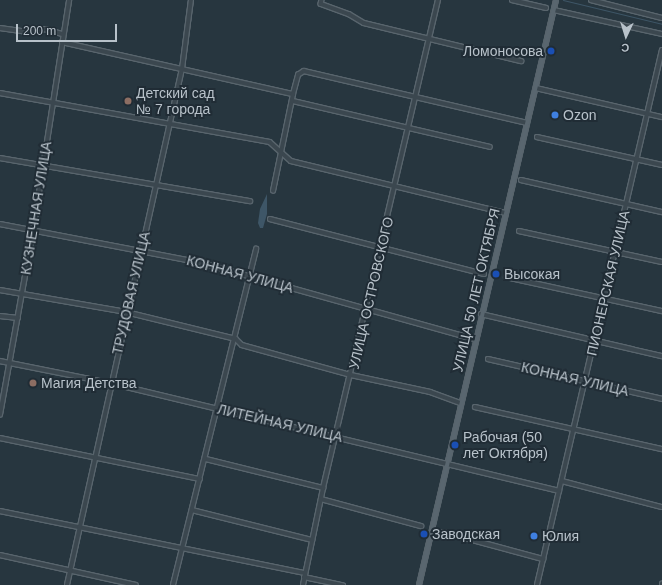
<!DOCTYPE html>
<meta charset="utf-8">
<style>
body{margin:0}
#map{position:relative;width:662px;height:585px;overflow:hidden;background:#27363f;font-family:Helvetica,sans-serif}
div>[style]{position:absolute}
.water>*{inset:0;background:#3e5667}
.stream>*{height:1px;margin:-0.5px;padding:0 0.5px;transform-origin:0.5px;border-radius:0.5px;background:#3e5667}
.roads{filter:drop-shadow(1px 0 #59656d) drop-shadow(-1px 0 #59656d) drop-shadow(0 1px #59656d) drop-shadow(0 -1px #59656d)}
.minor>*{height:3.5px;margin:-1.75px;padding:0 1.75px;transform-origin:1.75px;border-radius:1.75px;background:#3b474f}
.major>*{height:4px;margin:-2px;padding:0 2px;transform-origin:2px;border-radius:2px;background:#59666f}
.dots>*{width:11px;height:11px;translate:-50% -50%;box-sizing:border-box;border:2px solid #202c35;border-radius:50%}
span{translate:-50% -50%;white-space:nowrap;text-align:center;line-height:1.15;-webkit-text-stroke:4px #202c35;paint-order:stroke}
.poi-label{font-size:14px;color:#b8c2ca}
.right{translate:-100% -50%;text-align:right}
.left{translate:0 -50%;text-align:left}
.street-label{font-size:14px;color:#b8c2ca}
.north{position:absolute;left:606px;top:16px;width:40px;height:40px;-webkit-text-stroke:3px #202c35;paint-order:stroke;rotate:184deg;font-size:11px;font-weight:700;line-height:16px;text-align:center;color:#b8c2ca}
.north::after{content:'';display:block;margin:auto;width:14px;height:18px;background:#b8c2ca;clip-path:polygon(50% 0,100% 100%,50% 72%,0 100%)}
.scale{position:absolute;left:16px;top:24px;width:101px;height:18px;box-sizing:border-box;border:2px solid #b8c2ca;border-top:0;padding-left:5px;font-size:12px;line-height:14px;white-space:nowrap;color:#b8c2ca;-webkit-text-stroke:3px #202c35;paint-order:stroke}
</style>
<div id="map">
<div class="water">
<i style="clip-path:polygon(267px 194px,267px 214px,263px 228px,260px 228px,258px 223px,260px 209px)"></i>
</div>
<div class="stream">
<i style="left:563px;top:0;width:102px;rotate:13.6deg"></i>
</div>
<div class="roads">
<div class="minor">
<i style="left:322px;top:0;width:4px;rotate:104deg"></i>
<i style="left:321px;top:4px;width:30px;rotate:20deg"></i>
<i style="left:349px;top:14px;width:17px;rotate:31deg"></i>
<i style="left:364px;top:23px;width:162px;rotate:13.6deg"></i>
<i style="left:512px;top:0;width:35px;rotate:13deg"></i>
<i style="left:591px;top:0;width:73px;rotate:14.2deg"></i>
<i style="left:554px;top:10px;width:111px;rotate:12.5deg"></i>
<i style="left:0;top:28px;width:30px;rotate:8deg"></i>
<i style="left:30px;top:32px;width:15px;rotate:-11deg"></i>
<i style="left:45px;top:29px;width:19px;rotate:16deg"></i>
<i style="left:62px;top:42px;width:237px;rotate:12.7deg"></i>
<i style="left:293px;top:94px;width:20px;rotate:-75deg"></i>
<i style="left:298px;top:75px;width:7px;rotate:-34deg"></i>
<i style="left:304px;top:71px;width:229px;rotate:13.1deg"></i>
<i style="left:536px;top:88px;width:129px;rotate:13deg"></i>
<i style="left:0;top:93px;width:274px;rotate:10.3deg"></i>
<i style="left:270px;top:142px;width:28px;rotate:42deg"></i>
<i style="left:291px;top:161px;width:221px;rotate:13.6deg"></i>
<i style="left:293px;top:101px;width:202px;rotate:13.1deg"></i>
<i style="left:537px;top:137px;width:128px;rotate:12.6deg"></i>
<i style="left:0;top:158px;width:254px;rotate:9.8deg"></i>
<i style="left:521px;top:180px;width:145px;rotate:12.8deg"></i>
<i style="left:273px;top:191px;width:99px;rotate:-78.3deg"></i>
<i style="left:270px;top:219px;width:221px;rotate:14.4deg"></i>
<i style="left:0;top:224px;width:206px;rotate:10.9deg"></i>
<i style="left:202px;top:263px;width:283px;rotate:15.6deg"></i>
<i style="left:519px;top:231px;width:146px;rotate:12.2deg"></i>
<i style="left:506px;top:277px;width:160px;rotate:12.3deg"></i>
<i style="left:0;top:290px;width:128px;rotate:9.9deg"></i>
<i style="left:126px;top:312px;width:113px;rotate:13.8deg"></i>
<i style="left:236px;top:339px;width:8px;rotate:45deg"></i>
<i style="left:242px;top:345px;width:113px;rotate:15.4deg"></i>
<i style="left:351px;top:375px;width:81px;rotate:12.1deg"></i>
<i style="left:430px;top:392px;width:33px;rotate:20deg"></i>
<i style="left:481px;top:314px;width:186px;rotate:13.1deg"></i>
<i style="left:0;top:316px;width:18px;rotate:6deg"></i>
<i style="left:488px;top:359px;width:179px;rotate:12.9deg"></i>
<i style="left:0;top:361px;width:112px;rotate:11.3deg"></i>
<i style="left:110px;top:383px;width:462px;rotate:13.5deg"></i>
<i style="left:475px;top:407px;width:192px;rotate:12.7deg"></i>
<i style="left:0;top:415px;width:187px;rotate:-79.8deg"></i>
<i style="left:33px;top:231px;width:234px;rotate:-81.1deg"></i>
<i style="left:0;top:438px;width:204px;rotate:11.6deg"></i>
<i style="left:206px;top:459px;width:121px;rotate:13.9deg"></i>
<i style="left:562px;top:481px;width:103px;rotate:14.6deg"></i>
<i style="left:321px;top:499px;width:104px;rotate:15.1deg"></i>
<i style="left:192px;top:510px;width:124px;rotate:14deg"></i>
<i style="left:0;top:511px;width:311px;rotate:11.5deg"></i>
<i style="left:443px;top:532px;width:104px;rotate:15.1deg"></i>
<i style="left:0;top:555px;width:139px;rotate:12.4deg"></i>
<i style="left:304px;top:577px;width:40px;rotate:12deg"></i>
<i style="left:67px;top:585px;width:529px;rotate:-77.44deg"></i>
<i style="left:182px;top:69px;width:70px;rotate:-82.6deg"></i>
<i style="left:173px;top:585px;width:346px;rotate:-76.1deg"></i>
<i style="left:303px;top:585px;width:99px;rotate:-78.3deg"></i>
<i style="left:323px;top:488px;width:501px;rotate:-76.74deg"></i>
<i style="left:537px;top:585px;width:549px;rotate:-76.85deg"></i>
<i style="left:662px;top:585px;width:1px;rotate:-90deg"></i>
</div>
<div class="major">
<i style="left:419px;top:585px;width:601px;rotate:-76.82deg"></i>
</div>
</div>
<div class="dots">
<i style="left:551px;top:51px;background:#1a4fb4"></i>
<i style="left:128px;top:101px;background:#8d6e63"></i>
<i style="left:555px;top:115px;background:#3f7fe0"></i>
<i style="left:496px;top:274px;background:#1a4fb4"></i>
<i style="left:33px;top:383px;background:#8d6e63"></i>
<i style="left:455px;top:445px;background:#1a4fb4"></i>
<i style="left:424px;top:534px;background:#1a4fb4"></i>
<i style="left:534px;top:536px;background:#3f7fe0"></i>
</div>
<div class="poi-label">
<span class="right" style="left:543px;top:51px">Ломоносова</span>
<span class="left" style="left:136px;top:101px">Детский сад<br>№ 7 города</span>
<span class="left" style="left:563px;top:115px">Ozon</span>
<span class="left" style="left:504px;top:274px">Высокая</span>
<span class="left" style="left:41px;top:383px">Магия Детства</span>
<span class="left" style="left:463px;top:445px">Рабочая (50<br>лет Октября)</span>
<span class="left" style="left:432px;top:534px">Заводская</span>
<span class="left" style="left:542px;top:536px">Юлия</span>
</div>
<div class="street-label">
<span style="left:36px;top:208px;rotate:-81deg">КУЗНЕЧНАЯ УЛИЦА</span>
<span style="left:240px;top:274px;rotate:15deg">КОННАЯ УЛИЦА</span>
<span style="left:608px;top:283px;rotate:-77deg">ПИОНЕРСКАЯ УЛИЦА</span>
<span style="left:476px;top:290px;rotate:-77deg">УЛИЦА 50 ЛЕТ ОКТЯБРЯ</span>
<span style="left:131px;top:293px;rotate:-77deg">ТРУДОВАЯ УЛИЦА</span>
<span style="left:371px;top:293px;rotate:-77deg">УЛИЦА ОСТРОВСКОГО</span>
<span style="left:575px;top:379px;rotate:13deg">КОННАЯ УЛИЦА</span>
<span style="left:280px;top:423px;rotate:13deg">ЛИТЕЙНАЯ УЛИЦА</span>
</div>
<div class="north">С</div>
<div class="scale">200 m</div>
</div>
